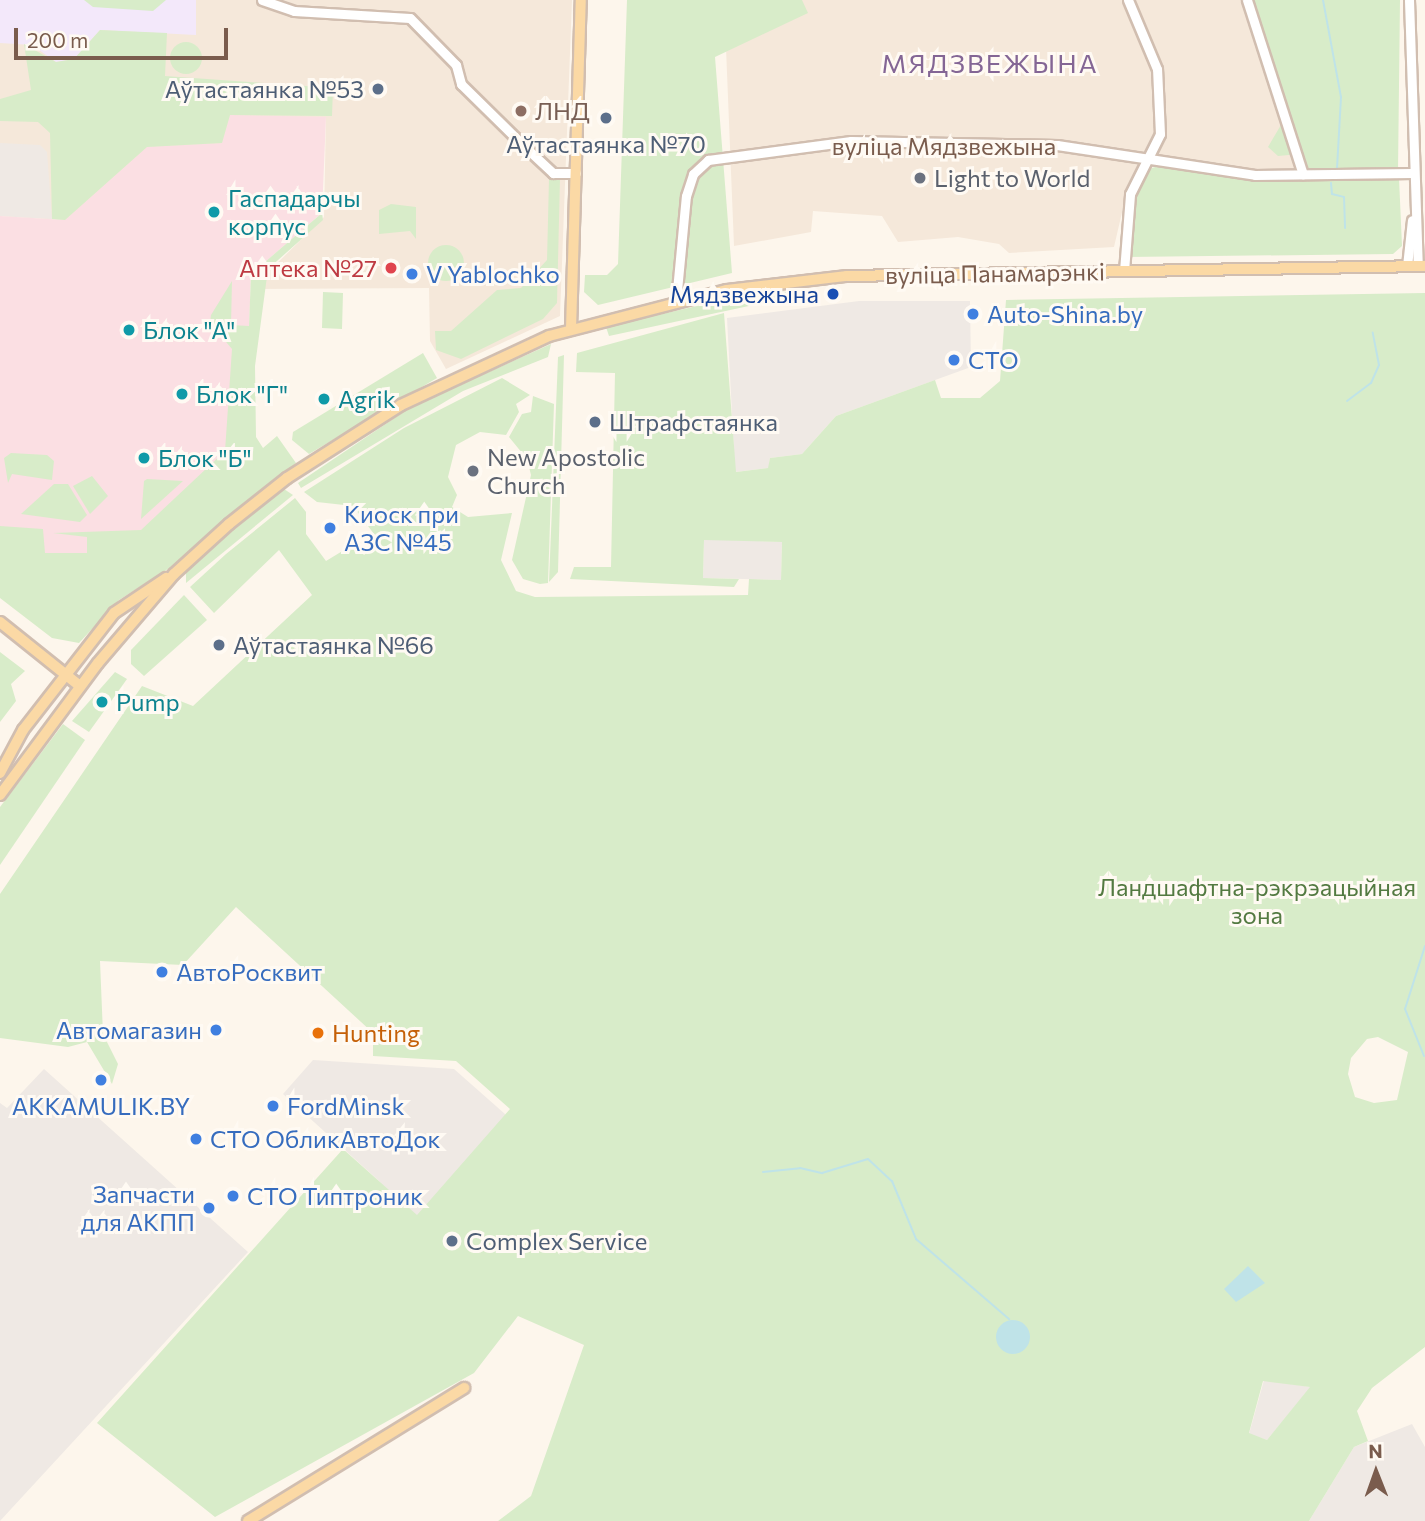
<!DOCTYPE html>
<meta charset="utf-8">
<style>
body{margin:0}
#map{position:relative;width:1425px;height:1521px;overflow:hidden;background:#fdf6ec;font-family:Commissioner,sans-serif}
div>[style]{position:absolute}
.residential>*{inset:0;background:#f5e8da}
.industrial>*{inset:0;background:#efe9e4}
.education>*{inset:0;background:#f3e8fa}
.medical>*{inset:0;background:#fbdfe3}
.green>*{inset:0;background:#d8ecc9}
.round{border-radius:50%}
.water>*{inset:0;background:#bfe3e8}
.stream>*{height:2px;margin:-1px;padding:0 1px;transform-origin:1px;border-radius:1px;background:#bfe3e8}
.roads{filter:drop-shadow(2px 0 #d1beb0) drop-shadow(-2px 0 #d1beb0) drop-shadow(0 2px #d1beb0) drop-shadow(0 -2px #d1beb0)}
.minor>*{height:9px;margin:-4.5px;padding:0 4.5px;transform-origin:4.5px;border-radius:4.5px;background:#fff}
.major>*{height:10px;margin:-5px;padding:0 5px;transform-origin:5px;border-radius:5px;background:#fbd9a5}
.dots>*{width:19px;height:19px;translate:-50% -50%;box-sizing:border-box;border:4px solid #fffaf3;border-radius:50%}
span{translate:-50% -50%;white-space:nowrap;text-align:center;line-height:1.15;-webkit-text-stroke:6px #fffaf3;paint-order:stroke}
.service-label{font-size:24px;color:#4e5e75}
.right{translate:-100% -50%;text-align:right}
.left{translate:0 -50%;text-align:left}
.education-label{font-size:24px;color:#785e54}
.street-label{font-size:24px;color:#7a5c4d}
.worship-label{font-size:24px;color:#5b616d}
.culture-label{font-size:24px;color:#0d838f}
.health-label{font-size:24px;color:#be3a42}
.shop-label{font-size:24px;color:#366cbe}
.transit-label{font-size:24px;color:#164399}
.park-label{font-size:24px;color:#537a41}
.food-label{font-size:24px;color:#c56008}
.neighbourhood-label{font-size:26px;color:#846695;letter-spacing:2px}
.north{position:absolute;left:1341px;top:1437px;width:70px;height:70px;-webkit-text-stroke:5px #fffaf3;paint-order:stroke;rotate:359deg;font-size:19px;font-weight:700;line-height:28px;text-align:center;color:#7a5c4d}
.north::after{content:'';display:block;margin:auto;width:24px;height:32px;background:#7a5c4d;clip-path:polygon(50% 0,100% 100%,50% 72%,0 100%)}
.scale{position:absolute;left:14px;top:28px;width:214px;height:32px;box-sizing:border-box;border:4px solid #7a5c4d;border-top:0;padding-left:9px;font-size:21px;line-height:24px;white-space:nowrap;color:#7a5c4d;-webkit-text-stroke:5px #fffaf3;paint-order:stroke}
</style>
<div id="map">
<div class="residential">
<i style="clip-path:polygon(0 0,572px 0,560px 316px,446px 369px,430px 341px,429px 288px,251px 289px,324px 217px,326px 117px,65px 220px,0 216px)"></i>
<i style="clip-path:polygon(779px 0,1242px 0,1299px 170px,1249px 171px,1158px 156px,1129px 182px,1114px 247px,1009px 253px,999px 244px,958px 237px,898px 242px,882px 216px,813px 211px,811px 232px,734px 246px,726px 48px)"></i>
</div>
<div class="industrial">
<i style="clip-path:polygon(0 143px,40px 145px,47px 152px,52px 219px,0 216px)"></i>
<i style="clip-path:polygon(859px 301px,970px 301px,971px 367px,836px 416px,802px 454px,770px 458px,769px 468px,735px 472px,727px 318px)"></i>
<i style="clip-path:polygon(704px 539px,782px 542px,781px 580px,703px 578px)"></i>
<i style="clip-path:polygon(313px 1060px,454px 1069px,505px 1114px,496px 1316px,378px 1180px,283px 1094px)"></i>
<i style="clip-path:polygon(44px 1069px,248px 1252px,0 1521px,0 1103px,7px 1108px)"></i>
<i style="clip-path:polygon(1264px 1380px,1311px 1387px,1267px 1440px,1249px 1434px)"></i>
<i style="clip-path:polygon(1412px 1424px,1425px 1447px,1425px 1521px,1309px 1521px,1354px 1447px)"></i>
</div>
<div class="education">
<i style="clip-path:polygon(0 0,196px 0,196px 35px,100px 30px,74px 59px,56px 62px,32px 45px,0 43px)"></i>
</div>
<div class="medical">
<i style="clip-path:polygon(230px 115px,326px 117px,322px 213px,251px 274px,245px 442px,125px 553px,0 554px,0 216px,65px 220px,147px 147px,222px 143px)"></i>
</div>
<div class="green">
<i style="clip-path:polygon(84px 0,166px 0,153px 11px,93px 7px)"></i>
<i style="clip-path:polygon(627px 0,802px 0,808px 13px,715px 57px,732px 273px,598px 305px,584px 292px,585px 275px,607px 275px,618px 264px)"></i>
<i style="clip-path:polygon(1254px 0,1400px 0,1398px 171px,1305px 172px,1300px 154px,1278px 156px,1268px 147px,1288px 113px)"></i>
<i style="clip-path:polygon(100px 30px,167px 33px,165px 76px,333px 88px,332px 116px,230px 115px,222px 143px,147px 147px,65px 220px,52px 219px,50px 133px,38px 122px,0 121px,0 99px,31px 90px,24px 44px,56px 62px,74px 59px)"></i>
<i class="round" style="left:170px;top:42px;width:32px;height:32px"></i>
<i style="clip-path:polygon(1155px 167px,1399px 178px,1402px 246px,1393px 254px,1127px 257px,1133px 202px,1147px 170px)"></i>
<i style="clip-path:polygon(549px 179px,560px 179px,557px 303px,543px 319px,461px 359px,436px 350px,435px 331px,451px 331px,497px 290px,521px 288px,547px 260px)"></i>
<i style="clip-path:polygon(391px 204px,416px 207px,416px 239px,410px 231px,379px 234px,379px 210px)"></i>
<i style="clip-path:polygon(322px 213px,323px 220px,268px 269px,255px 366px,256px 437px,263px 448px,277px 436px,296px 463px,171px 567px,119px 600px,79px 643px,52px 638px,0 598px,0 526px,43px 529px,45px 553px,87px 553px,87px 537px,53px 533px,141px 530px,225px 451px,232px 349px,210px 323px,211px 315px,232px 281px,231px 325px,249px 326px,251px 274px)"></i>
<i class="round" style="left:428px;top:245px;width:36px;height:36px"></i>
<i style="clip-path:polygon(766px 290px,786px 292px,786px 298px,609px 336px,606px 327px)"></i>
<i style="clip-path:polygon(323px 292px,343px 293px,342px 329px,322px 328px)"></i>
<i style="clip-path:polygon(evenodd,1425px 293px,1425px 1347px,1372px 1388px,1357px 1411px,1368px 1441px,1354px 1447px,1309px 1521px,498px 1521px,531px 1496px,584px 1345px,518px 1316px,474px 1373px,215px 1517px,97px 1423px,343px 1149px,417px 1215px,510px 1109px,456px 1061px,373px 1056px,373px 1033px,236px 907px,183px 965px,100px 961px,103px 1034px,118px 1064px,112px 1084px,87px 1042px,68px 1047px,0 1038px,0 894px,142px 686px,193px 706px,312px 595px,279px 550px,214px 613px,190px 587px,226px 554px,295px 498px,306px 512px,306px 534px,326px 561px,354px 544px,364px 555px,380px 542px,353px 506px,317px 502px,304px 492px,404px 428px,502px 378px,530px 395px,516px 404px,519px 412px,506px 435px,480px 432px,456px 445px,448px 477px,457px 495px,452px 507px,468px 517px,512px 513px,501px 560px,516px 591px,535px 597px,748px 595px,749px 579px,781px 580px,782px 542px,704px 540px,703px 578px,739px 579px,734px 587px,570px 579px,574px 567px,611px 567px,615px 373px,576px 372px,577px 353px,724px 313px,736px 472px,768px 468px,770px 458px,802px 454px,836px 416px,935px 380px,941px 398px,980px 398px,1000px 381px,1006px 300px,1425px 293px,1378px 1037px,1408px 1052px,1397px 1100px,1374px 1103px,1355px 1097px,1348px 1074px,1351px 1058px,1367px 1039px,1378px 1037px,1425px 293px,1263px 1381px,1310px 1387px,1267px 1440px,1249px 1433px,1263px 1381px)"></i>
<i style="clip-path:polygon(551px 344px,548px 357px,463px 391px,301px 488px,298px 483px,411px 407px)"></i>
<i style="clip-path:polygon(423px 353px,437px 378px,309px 454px,292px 440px,293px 432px)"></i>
<i style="clip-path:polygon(564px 355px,558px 572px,549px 582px,558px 357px)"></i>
<i style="clip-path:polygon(533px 396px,554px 404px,548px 583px,540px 584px,523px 579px,512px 560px,531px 475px,527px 459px,509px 437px,522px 414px,531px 412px)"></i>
<i style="clip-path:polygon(11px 453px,47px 455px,54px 461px,52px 480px,12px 474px,8px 483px,4px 458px)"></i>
<i style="clip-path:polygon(92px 476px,108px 496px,90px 514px,73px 486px)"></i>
<i style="clip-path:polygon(144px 481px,147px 479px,183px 481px,141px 519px)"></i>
<i style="clip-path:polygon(54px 484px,68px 484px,87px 515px,80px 522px,21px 514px)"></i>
<i style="clip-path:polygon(284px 489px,293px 495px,186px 583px,186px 568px)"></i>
<i style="clip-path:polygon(184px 595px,207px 620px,144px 676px,131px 664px,131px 650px)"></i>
<i style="clip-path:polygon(0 652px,25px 671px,11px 684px,16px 701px,0 722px)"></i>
<i style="clip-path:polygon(115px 672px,127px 679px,89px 732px,72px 721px)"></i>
<i style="clip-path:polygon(63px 724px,85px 740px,0 865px,0 807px)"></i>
</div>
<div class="water">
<i style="clip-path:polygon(1248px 1266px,1265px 1283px,1236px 1302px,1224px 1289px)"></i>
<i class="round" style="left:996px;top:1320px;width:34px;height:34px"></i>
</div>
<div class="stream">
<i style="left:1323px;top:0;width:99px;rotate:79.5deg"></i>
<i style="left:1341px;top:97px;width:71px;rotate:93.2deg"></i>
<i style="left:1331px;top:183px;width:11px;rotate:85deg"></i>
<i style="left:1332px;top:194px;width:12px;rotate:14deg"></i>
<i style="left:1344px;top:197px;width:31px;rotate:88deg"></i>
<i style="left:1347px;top:401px;width:30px;rotate:-37deg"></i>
<i style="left:1371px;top:383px;width:20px;rotate:-66deg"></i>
<i style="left:1379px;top:365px;width:33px;rotate:-101deg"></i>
<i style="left:1424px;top:1056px;width:51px;rotate:-112deg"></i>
<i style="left:1405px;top:1009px;width:66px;rotate:-72.4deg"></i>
<i style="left:763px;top:1172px;width:37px;rotate:-6deg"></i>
<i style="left:800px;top:1168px;width:23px;rotate:13deg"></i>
<i style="left:822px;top:1173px;width:48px;rotate:-16.9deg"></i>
<i style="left:868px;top:1159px;width:33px;rotate:43deg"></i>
<i style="left:892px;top:1181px;width:63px;rotate:67.5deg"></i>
<i style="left:916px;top:1239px;width:123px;rotate:40.7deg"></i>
</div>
<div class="roads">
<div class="minor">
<i style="left:262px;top:0;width:34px;rotate:19deg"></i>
<i style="left:294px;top:11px;width:116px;rotate:3.5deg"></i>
<i style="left:410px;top:18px;width:66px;rotate:45.6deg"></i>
<i style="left:456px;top:65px;width:20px;rotate:75deg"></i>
<i style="left:461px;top:84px;width:88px;rotate:44.5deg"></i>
<i style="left:524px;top:146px;width:40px;rotate:43deg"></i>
<i style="left:553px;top:173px;width:23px"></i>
<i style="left:1247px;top:0;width:183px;rotate:72.2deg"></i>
<i style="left:1409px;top:0;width:266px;rotate:88.1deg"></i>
<i style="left:1407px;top:266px;width:46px;rotate:-83.8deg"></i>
<i style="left:1124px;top:271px;width:77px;rotate:-85.5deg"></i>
<i style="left:1130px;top:194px;width:67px;rotate:-63.4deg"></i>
<i style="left:1160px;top:134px;width:65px;rotate:-92.6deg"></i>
<i style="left:1157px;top:69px;width:75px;rotate:-112.8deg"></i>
<i style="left:676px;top:301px;width:105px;rotate:-84.6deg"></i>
<i style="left:686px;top:196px;width:23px;rotate:-72deg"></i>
<i style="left:693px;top:174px;width:21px;rotate:-43deg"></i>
<i style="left:708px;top:160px;width:144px;rotate:-7.6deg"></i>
<i style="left:851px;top:141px;width:206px;rotate:1.1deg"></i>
<i style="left:1057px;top:145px;width:200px;rotate:8.6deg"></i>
<i style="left:1255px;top:175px;width:157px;rotate:-0.7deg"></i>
</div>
<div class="major">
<i style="left:571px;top:329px;width:329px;rotate:-88.3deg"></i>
<i style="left:0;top:622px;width:102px;rotate:38.7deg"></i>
<i style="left:0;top:773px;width:49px;rotate:-61.9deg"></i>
<i style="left:23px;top:730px;width:148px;rotate:-52.1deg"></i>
<i style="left:114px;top:613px;width:63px;rotate:-33.9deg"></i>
<i style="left:0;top:795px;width:164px;rotate:-53.4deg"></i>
<i style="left:98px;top:663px;width:117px;rotate:-49.5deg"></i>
<i style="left:174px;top:574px;width:74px;rotate:-42.3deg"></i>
<i style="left:229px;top:524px;width:74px;rotate:-38.4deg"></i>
<i style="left:287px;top:478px;width:135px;rotate:-32.6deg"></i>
<i style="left:401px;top:405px;width:163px;rotate:-25deg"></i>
<i style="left:549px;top:336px;width:184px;rotate:-14.5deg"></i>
<i style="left:727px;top:290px;width:121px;rotate:-6.7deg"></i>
<i style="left:847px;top:276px;width:578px;rotate:-0.99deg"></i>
<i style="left:248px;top:1521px;width:254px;rotate:-31.6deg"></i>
</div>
</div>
<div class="dots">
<i style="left:378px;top:89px;background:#5c6f8a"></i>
<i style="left:521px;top:111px;background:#8d6e63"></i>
<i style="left:606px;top:118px;background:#5c6f8a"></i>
<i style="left:920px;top:178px;background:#6b7280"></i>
<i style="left:214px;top:212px;background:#0f9aa8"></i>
<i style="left:391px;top:268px;background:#e0444e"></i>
<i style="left:412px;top:274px;background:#3f7fe0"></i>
<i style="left:833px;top:294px;background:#1a4fb4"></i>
<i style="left:973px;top:314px;background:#3f7fe0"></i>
<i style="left:129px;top:330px;background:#0f9aa8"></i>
<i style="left:954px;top:360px;background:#3f7fe0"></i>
<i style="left:182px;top:394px;background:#0f9aa8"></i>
<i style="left:324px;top:399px;background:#0f9aa8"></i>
<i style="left:595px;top:422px;background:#5c6f8a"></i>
<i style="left:144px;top:458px;background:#0f9aa8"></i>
<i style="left:473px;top:471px;background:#6b7280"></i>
<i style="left:330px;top:528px;background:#3f7fe0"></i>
<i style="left:219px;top:645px;background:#5c6f8a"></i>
<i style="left:102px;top:702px;background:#0f9aa8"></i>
<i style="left:162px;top:972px;background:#3f7fe0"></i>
<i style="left:216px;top:1030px;background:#3f7fe0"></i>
<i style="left:318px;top:1033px;background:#e8710a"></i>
<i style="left:101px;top:1080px;background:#3f7fe0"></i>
<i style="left:273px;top:1106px;background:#3f7fe0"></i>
<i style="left:196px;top:1139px;background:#3f7fe0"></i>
<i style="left:233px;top:1196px;background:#3f7fe0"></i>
<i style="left:209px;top:1208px;background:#3f7fe0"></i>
<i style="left:452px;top:1241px;background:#5c6f8a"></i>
</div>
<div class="service-label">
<span class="right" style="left:364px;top:89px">Аўтастаянка №53</span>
<span style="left:606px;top:144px">Аўтастаянка №70</span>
<span class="left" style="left:609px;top:422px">Штрафстаянка</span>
<span class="left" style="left:233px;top:645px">Аўтастаянка №66</span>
<span class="left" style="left:466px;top:1241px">Complex Service</span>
</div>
<div class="education-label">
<span class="left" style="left:535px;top:111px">ЛНД</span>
</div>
<div class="street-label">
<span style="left:944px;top:146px">вуліца Мядзвежына</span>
<span style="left:995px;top:273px;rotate:-1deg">вуліца Панамарэнкі</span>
</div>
<div class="worship-label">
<span class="left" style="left:934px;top:178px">Light to World</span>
<span class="left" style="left:487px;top:471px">New Apostolic<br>Church</span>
</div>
<div class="culture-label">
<span class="left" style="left:228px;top:212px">Гаспадарчы<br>корпус</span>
<span class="left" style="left:143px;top:330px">Блок "А"</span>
<span class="left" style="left:196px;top:394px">Блок "Г"</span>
<span class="left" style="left:338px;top:399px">Agrik</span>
<span class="left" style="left:158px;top:458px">Блок "Б"</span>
<span class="left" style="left:116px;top:702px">Pump</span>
</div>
<div class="health-label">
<span class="right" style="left:377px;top:268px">Аптека №27</span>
</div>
<div class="shop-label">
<span class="left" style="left:426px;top:274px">V Yablochko</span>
<span class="left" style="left:987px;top:314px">Auto-Shina.by</span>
<span class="left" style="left:968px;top:360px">СТО</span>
<span class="left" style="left:344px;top:528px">Киоск при<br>АЗС №45</span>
<span class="left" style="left:176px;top:972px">АвтоРосквит</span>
<span class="right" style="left:202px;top:1030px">Автомагазин</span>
<span style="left:101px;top:1106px">AKKAMULIK.BY</span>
<span class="left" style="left:287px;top:1106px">FordMinsk</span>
<span class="left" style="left:210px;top:1139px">СТО ОбликАвтоДок</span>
<span class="right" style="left:195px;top:1208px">Запчасти<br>для АКПП</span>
<span class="left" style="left:247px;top:1196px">СТО Типтроник</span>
</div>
<div class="transit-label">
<span class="right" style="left:819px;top:294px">Мядзвежына</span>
</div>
<div class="park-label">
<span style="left:1257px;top:901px">Ландшафтна-рэкрэацыйная<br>зона</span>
</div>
<div class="food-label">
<span class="left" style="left:332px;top:1033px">Hunting</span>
</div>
<div class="neighbourhood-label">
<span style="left:990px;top:63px">МЯДЗВЕЖЫНА</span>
</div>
<div class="north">N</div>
<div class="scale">200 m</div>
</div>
